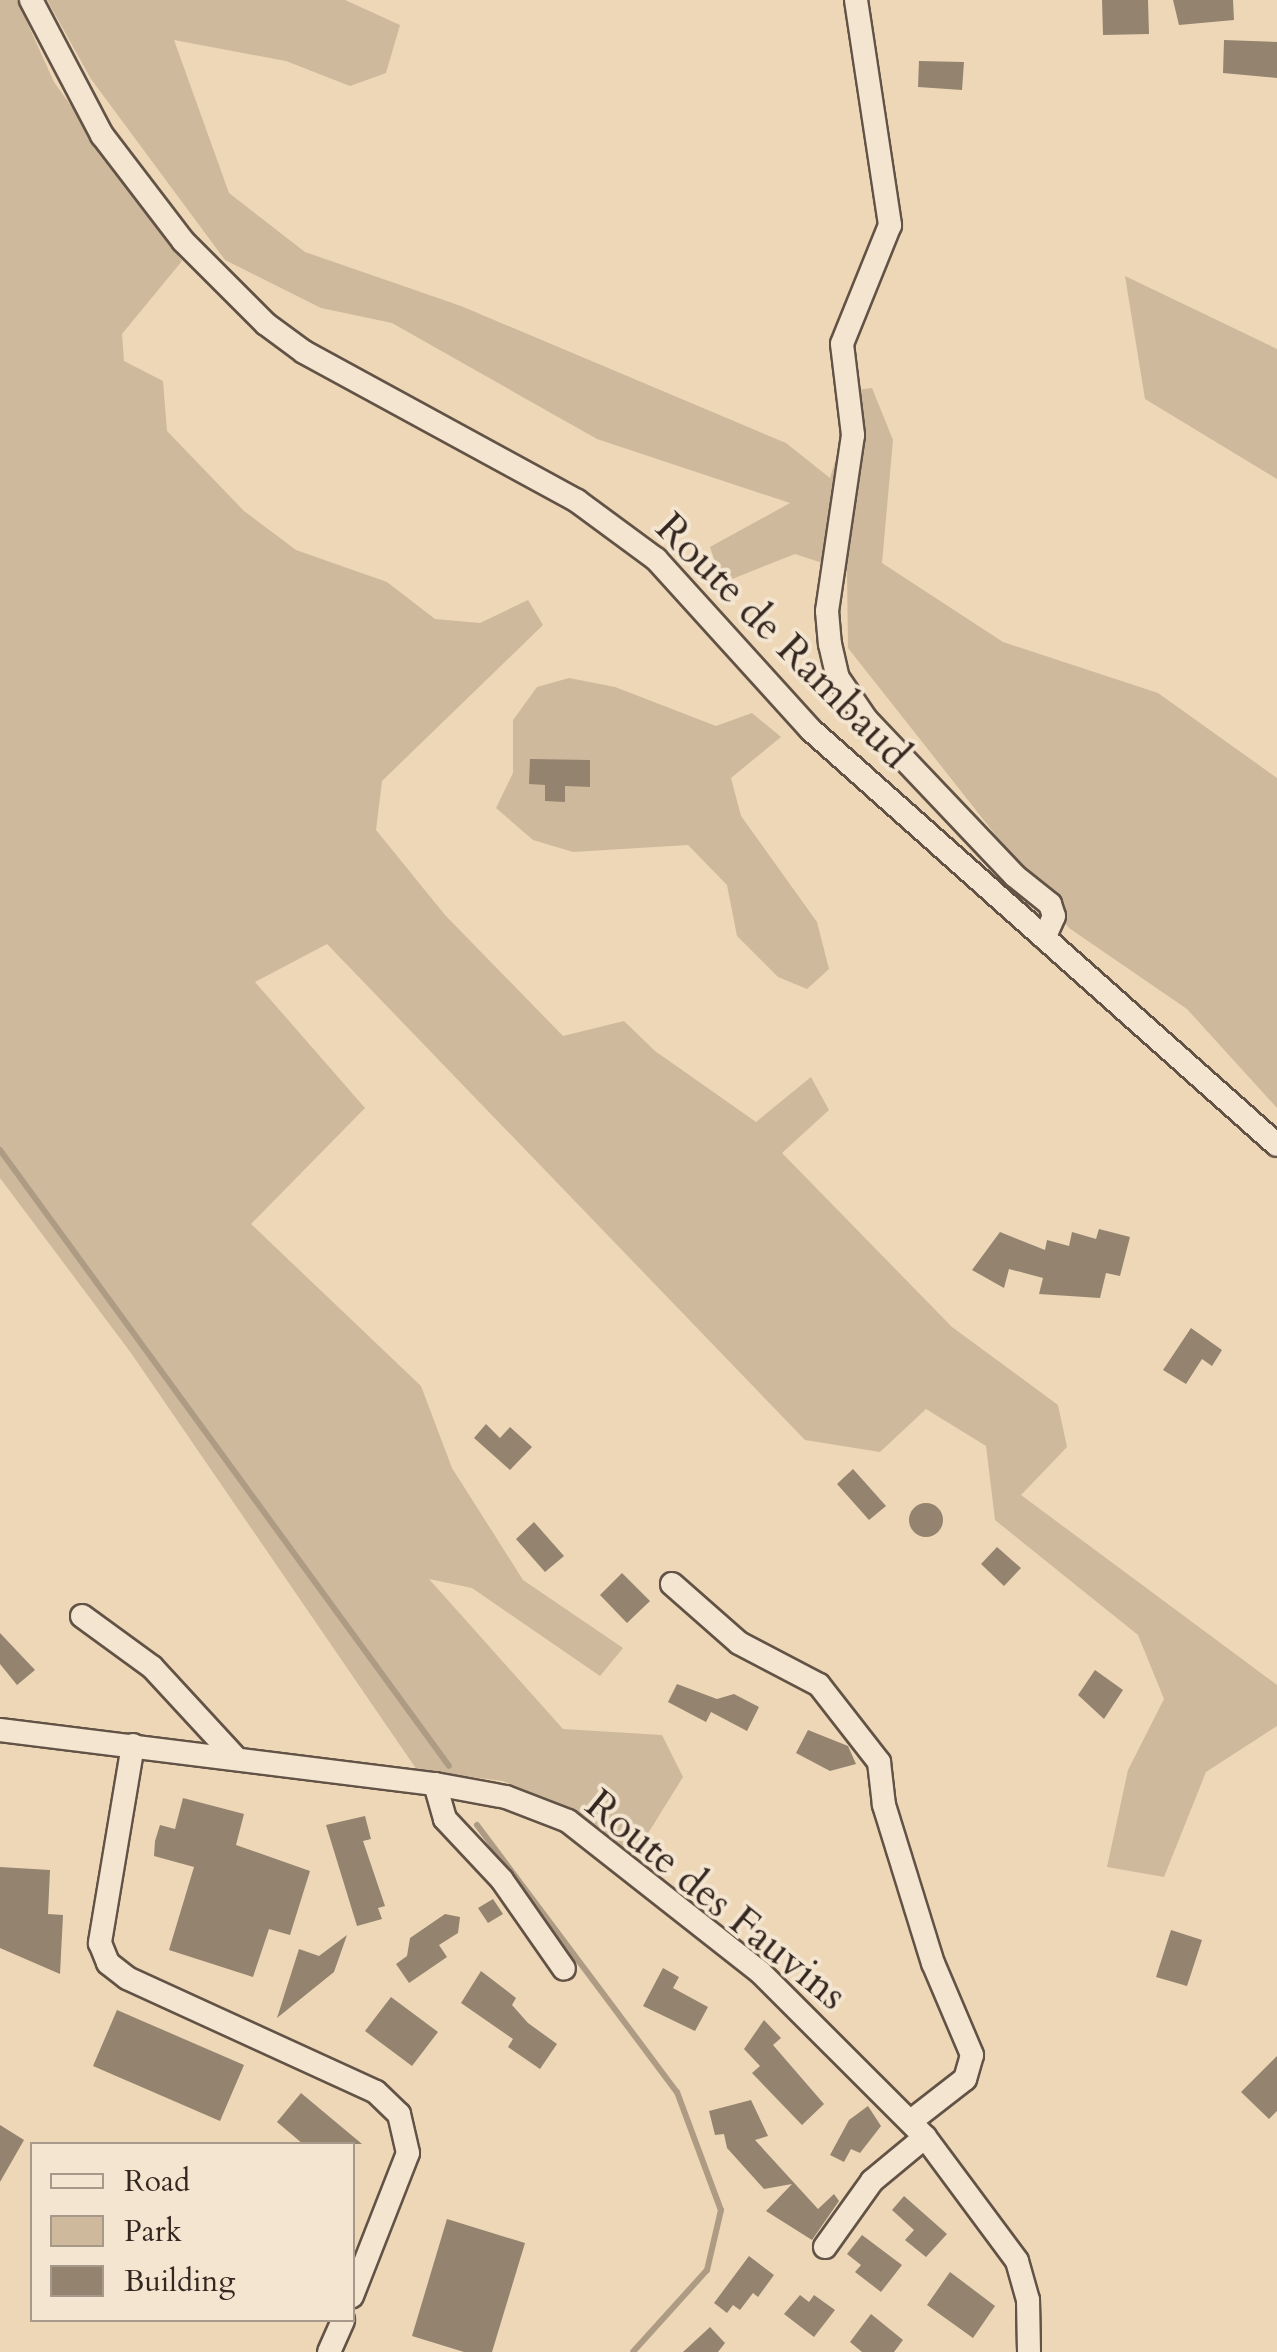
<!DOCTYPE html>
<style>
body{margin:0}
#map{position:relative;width:1277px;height:2352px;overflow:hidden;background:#edd7b7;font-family:Cardo,serif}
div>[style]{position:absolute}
.green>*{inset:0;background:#ceb99d}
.stream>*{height:6px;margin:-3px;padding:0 3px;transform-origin:3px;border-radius:3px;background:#ae9b84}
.building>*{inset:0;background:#94836f}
.round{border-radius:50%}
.roads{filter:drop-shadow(2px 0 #625346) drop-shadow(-2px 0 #625346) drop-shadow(0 2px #625346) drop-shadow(0 -2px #625346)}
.minor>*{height:22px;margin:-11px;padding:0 11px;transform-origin:11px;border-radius:11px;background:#f3e5d0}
span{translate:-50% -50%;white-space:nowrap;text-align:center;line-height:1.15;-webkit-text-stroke:8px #f3e5d0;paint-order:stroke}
.street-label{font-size:42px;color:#342720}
.legend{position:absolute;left:30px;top:2142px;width:325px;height:180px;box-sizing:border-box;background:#f3e5d0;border:2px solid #a7998a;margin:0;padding:12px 18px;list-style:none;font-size:30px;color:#342720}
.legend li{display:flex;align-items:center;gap:20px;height:50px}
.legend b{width:50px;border:2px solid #a7998a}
</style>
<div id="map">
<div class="green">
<i style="clip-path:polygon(0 0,17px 0,54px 82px,182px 261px,122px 334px,124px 361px,163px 381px,167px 431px,244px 511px,296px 550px,387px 582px,435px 619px,480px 623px,528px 600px,543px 625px,382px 781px,376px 830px,445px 915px,563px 1036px,624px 1021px,655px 1051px,756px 1122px,811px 1077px,829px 1110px,782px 1153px,952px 1327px,1058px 1405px,1067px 1447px,1021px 1495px,1277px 1685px,1277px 1726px,1206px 1772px,1164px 1877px,1107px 1867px,1128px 1770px,1164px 1699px,1138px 1635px,995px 1520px,986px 1446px,926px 1409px,880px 1452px,805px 1440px,327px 944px,255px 982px,365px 1108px,251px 1224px,421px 1386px,452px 1468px,523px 1580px,623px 1648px,600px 1676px,472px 1588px,429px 1579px,563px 1729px,662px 1735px,683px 1777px,634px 1856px,585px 1816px,503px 1781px,417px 1770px,131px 1353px,0 1178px)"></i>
<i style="clip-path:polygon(47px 0,345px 0,400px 25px,386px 73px,350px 86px,286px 61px,174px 40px,229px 193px,305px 252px,461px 306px,786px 443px,830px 478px,857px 390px,872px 388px,893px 440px,882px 563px,1003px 642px,1158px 693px,1277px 778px,1277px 1108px,1187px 1009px,1069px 928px,848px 648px,847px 571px,795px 554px,722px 583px,710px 547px,790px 503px,597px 439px,392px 323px,321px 308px,225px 260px,91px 79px)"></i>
<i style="clip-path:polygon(1125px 276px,1277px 349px,1277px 479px,1145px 399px)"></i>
<i style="clip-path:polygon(569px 678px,615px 687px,716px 726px,752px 713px,781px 737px,731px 778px,741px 816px,817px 922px,829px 969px,807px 989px,778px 977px,737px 936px,727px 885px,688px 845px,573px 852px,533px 840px,496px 808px,513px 773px,513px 720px,537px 687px)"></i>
</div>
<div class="stream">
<i style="left:0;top:1150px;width:762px;rotate:53.91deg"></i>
<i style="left:477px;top:1825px;width:334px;rotate:53.2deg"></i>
<i style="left:677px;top:2092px;width:126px;rotate:69.6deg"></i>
<i style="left:721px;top:2210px;width:62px;rotate:103.1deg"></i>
<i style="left:707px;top:2270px;width:110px;rotate:132.1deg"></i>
</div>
<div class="building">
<i style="clip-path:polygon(1102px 0,1148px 0,1149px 34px,1103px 35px)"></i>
<i style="clip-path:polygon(1173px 0,1233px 0,1234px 20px,1179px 25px)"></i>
<i style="clip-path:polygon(1224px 40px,1277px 42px,1277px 78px,1223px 73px)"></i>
<i style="clip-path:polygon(919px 61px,964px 62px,962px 90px,918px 87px)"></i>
<i style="clip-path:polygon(530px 759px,590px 760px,590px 787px,565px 786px,565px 802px,545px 801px,545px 785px,529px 784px)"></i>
<i style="clip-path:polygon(1099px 1229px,1130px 1237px,1120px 1276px,1106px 1273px,1100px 1298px,1039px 1294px,1043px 1278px,1009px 1269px,1004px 1288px,972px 1270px,1000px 1232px,1045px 1250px,1047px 1240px,1069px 1246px,1072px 1232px,1096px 1239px)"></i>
<i style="clip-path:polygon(1191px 1328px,1222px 1350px,1212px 1366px,1202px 1359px,1186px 1384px,1163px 1370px)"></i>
<i style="clip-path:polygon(486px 1424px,500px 1438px,510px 1427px,532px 1447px,510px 1470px,474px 1438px)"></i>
<i style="clip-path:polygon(853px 1469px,886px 1506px,869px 1520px,837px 1484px)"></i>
<i class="round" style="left:909px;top:1503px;width:34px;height:34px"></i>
<i style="clip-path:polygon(534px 1522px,564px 1556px,545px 1572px,516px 1539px)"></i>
<i style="clip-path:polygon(997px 1547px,1021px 1568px,1004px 1586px,981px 1564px)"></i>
<i style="clip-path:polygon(622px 1573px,650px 1601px,627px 1623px,600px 1595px)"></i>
<i style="clip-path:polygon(0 1633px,35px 1670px,17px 1685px,0 1664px)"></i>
<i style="clip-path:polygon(1095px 1670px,1123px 1690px,1104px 1719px,1078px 1695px)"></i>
<i style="clip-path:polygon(677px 1684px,717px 1699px,734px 1694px,759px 1707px,747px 1731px,711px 1712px,706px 1722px,668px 1702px)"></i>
<i style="clip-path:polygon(808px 1730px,848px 1746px,856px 1764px,830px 1771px,796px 1753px)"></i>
<i style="clip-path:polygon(183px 1798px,244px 1814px,236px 1845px,310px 1871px,290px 1935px,269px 1929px,253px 1977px,169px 1950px,194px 1867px,154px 1856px,155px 1841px,160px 1825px,175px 1829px)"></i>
<i style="clip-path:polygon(365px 1816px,371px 1839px,363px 1841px,385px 1906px,378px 1908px,382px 1919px,357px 1926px,326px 1825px)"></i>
<i style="clip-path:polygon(0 1867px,50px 1870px,48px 1914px,63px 1915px,60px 1974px,0 1948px)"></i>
<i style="clip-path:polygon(493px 1899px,503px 1914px,488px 1923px,478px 1908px)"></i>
<i style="clip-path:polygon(445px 1914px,460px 1917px,458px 1933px,439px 1945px,447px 1957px,409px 1983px,396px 1964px,407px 1956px,410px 1938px)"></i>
<i style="clip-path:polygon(1171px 1930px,1202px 1940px,1187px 1986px,1156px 1977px)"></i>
<i style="clip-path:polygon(347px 1935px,334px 1972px,277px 2018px,299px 1949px,319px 1956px)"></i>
<i style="clip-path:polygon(663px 1968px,679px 1977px,673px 1988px,708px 2007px,695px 2031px,643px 2006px)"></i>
<i style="clip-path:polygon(481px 1971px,516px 1998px,512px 2005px,528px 2023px,557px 2044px,540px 2069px,508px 2047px,513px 2039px,461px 2003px)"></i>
<i style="clip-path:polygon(391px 1997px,438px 2032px,412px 2066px,365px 2031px)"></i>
<i style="clip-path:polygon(117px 2010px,244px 2065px,220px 2121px,93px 2066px)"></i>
<i style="clip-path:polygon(764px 2020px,781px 2038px,773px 2045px,824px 2104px,802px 2125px,752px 2073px,760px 2066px,744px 2049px)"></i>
<i style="clip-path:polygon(1277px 2056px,1277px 2111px,1269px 2119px,1241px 2092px)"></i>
<i style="clip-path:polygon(301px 2093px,362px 2144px,303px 2144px,277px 2122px)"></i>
<i style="clip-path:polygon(751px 2100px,768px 2136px,755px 2140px,818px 2209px,834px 2194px,839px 2201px,812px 2240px,766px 2211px,792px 2184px,764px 2189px,727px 2148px,724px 2134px,715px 2135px,709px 2111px)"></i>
<i style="clip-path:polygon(868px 2106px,881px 2126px,860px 2153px,851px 2149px,844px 2162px,830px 2155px,849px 2120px)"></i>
<i style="clip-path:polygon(0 2125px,24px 2140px,0 2182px)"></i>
<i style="clip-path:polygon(904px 2196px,947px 2234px,926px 2257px,905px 2240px,914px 2230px,892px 2210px)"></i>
<i style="clip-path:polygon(447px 2219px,525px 2243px,492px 2352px,464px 2352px,412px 2336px)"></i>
<i style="clip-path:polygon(862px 2235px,902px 2265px,881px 2292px,855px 2272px,861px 2265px,847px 2254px)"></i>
<i style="clip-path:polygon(749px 2256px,774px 2275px,758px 2297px,753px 2293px,740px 2310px,733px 2305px,727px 2313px,714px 2303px)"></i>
<i style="clip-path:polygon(950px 2272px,995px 2306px,973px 2338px,927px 2305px)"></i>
<i style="clip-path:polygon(800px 2295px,809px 2302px,814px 2295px,835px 2310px,814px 2337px,784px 2314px)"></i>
<i style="clip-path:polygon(871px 2314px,903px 2340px,894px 2352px,862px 2352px,850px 2342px)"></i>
<i style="clip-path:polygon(710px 2327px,725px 2343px,718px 2352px,683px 2352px)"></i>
</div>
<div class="roads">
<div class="minor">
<i style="left:31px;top:0;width:153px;rotate:62.3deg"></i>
<i style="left:102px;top:135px;width:133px;rotate:52.6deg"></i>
<i style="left:183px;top:241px;width:117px;rotate:45deg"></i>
<i style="left:266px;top:324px;width:47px;rotate:36.4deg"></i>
<i style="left:304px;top:352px;width:311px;rotate:28.6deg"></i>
<i style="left:577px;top:501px;width:98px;rotate:36.3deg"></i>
<i style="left:656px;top:559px;width:229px;rotate:47.8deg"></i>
<i style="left:810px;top:729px;width:625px;rotate:41.69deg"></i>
<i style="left:856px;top:0;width:228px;rotate:81.4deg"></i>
<i style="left:890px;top:225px;width:128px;rotate:112deg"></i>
<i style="left:842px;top:344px;width:92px;rotate:83.1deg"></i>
<i style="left:853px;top:435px;width:178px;rotate:98.4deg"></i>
<i style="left:827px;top:611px;width:33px;rotate:85deg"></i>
<i style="left:830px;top:644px;width:35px;rotate:77deg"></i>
<i style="left:838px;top:678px;width:50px;rotate:55.7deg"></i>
<i style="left:866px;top:719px;width:216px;rotate:46.5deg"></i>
<i style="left:1015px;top:876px;width:45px;rotate:38.7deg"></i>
<i style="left:1050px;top:904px;width:13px;rotate:72deg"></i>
<i style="left:1054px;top:916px;width:24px;rotate:114deg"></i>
<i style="left:672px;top:1584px;width:89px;rotate:41.4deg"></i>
<i style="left:739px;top:1643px;width:90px;rotate:27.7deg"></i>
<i style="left:819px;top:1685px;width:98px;rotate:52.1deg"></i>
<i style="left:879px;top:1762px;width:43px;rotate:83.4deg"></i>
<i style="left:884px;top:1805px;width:165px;rotate:72.8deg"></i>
<i style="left:933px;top:1963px;width:100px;rotate:67deg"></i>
<i style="left:972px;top:2055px;width:25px;rotate:106deg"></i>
<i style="left:965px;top:2079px;width:68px;rotate:142.1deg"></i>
<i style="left:82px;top:1616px;width:87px;rotate:36.1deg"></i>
<i style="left:152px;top:1667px;width:125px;rotate:47.3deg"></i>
<i style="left:0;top:1730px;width:438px;rotate:7.1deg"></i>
<i style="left:435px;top:1784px;width:72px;rotate:10.4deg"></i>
<i style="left:506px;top:1797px;width:66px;rotate:21.2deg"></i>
<i style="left:568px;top:1821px;width:244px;rotate:38.2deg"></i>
<i style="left:760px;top:1972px;width:233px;rotate:45deg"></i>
<i style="left:925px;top:2137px;width:154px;rotate:53.4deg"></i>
<i style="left:1017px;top:2261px;width:41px;rotate:74.2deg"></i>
<i style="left:1028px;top:2300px;width:52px;rotate:88.9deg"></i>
<i style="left:133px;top:1745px;width:201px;rotate:99.5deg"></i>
<i style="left:100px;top:1943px;width:22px;rotate:68deg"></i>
<i style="left:108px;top:1963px;width:24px;rotate:38deg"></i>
<i style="left:127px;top:1978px;width:274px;rotate:24.6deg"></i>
<i style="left:376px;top:2092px;width:32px;rotate:44deg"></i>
<i style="left:399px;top:2114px;width:40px;rotate:77deg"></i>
<i style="left:408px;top:2153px;width:154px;rotate:111.4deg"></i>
<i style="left:435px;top:1784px;width:36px;rotate:74deg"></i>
<i style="left:445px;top:1819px;width:83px;rotate:46.9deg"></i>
<i style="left:502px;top:1880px;width:108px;rotate:55.1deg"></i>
<i style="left:825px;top:2247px;width:81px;rotate:-54.5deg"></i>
<i style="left:872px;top:2181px;width:69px;rotate:-39.7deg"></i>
<i style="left:329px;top:2352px;width:35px;rotate:-66deg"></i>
</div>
</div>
<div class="street-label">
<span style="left:783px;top:641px;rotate:45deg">Route de Rambaud</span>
<span style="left:716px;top:1900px;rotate:39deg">Route des Fauvins</span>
</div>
<ul class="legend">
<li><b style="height:12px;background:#f3e5d0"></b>Road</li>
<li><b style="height:28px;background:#ceb99d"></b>Park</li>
<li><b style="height:28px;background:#94836f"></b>Building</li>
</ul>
</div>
